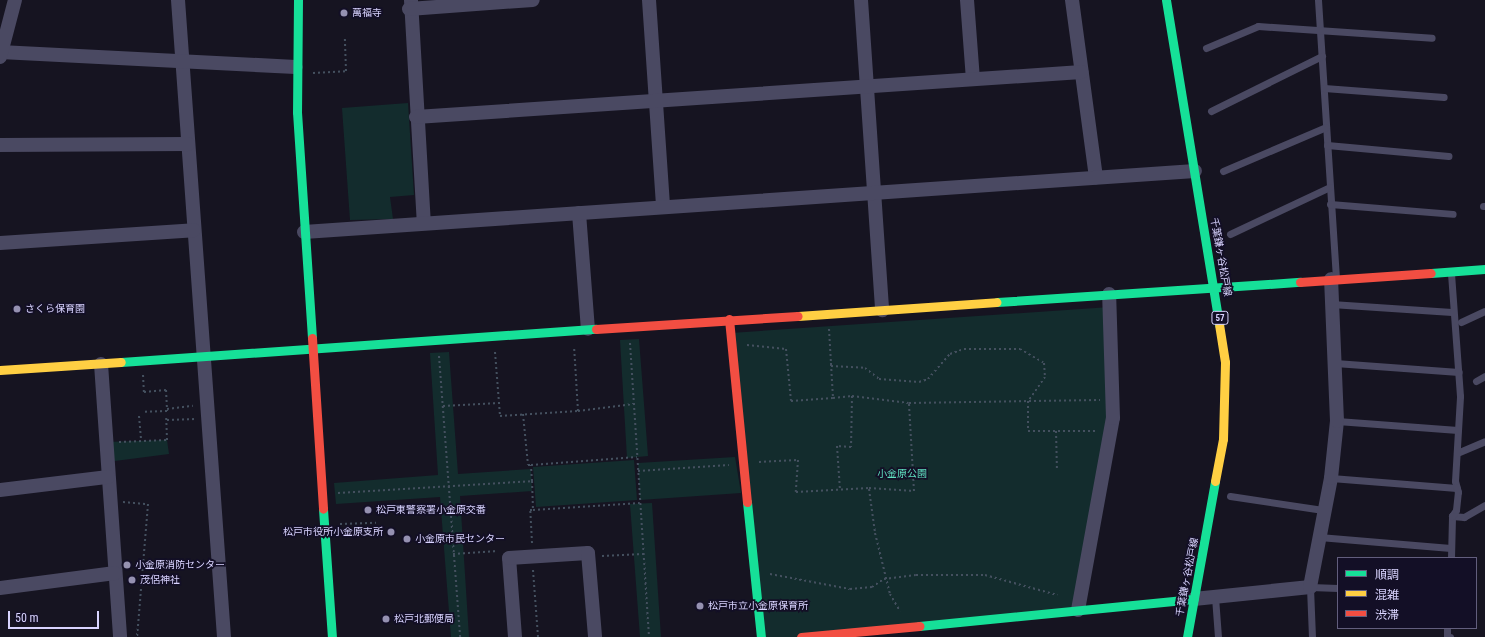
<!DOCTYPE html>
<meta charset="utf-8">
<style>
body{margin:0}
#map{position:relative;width:1485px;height:637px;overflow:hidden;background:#161421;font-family:"Roboto Condensed","Noto Sans JP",sans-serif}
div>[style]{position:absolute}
.green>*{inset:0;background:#132c2d}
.path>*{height:2px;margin-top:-1px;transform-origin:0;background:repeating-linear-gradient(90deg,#44505f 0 2px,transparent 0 5px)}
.lane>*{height:7px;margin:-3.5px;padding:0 3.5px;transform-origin:3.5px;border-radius:3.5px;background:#4a4962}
.street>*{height:14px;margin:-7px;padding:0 7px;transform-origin:7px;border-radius:7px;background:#4a4962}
.fast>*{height:9px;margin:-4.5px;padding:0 4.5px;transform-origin:4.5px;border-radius:4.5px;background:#16e098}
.slow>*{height:9px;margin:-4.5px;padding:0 4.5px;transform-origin:4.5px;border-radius:4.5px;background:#ffcf43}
.jam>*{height:9px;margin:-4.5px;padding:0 4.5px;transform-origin:4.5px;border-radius:4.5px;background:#f24e42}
.dots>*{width:11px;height:11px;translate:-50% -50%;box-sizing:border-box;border:2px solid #130f26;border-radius:50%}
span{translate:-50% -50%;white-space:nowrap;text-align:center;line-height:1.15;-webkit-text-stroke:3.5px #130f26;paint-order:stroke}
.shield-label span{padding:1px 3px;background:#130f26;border:1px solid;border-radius:3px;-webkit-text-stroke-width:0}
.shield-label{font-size:9px;color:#d9d4ff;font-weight:700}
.poi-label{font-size:10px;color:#d9d4ff}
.left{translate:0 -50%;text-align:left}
.right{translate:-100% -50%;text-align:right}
.street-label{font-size:10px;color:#d9d4ff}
.park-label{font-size:10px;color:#5fe0c0}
.legend{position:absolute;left:1337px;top:557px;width:140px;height:72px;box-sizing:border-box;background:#130f26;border:1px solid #625e7d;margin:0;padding:5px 7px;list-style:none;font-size:12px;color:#d9d4ff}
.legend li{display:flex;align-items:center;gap:8px;height:20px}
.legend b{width:20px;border:1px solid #625e7d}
.scale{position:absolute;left:8px;top:611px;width:91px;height:18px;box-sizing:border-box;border:2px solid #d9d4ff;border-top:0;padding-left:5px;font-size:12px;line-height:14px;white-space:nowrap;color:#d9d4ff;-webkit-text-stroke:3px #130f26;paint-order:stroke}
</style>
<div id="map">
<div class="green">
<i style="clip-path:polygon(408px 103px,414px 195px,390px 197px,393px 219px,350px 220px,342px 108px)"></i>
<i style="clip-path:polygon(1110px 307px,1113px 397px,1078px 610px,802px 637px,761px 637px,731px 333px)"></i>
<i style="clip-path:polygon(639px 339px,648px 456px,627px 458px,620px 340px)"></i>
<i style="clip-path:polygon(449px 352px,458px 474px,531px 469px,532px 491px,460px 496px,469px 637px,451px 637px,440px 497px,336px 504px,334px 483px,438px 475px,430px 353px)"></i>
<i style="clip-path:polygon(167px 440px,169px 454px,107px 462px,106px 442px)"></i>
<i style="clip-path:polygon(735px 457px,741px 493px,640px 500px,638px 463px)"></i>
<i style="clip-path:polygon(634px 460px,637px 500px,536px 507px,533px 467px)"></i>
<i style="clip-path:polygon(652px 503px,661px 637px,640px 637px,630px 504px)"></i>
</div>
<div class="path">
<i style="left:313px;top:73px;width:33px;rotate:-3deg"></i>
<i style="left:346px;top:71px;width:34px;rotate:-92deg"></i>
<i style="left:829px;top:329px;width:69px;rotate:86.7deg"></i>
<i style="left:833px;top:398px;width:19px;rotate:-6deg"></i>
<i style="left:852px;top:396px;width:51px;rotate:91.1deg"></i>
<i style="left:851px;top:447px;width:14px;rotate:-176deg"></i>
<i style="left:837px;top:446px;width:44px;rotate:86.1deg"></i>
<i style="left:630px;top:343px;width:295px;rotate:86.3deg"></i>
<i style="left:747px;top:345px;width:39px;rotate:6deg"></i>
<i style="left:786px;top:349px;width:52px;rotate:84.5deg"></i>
<i style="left:791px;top:401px;width:42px;rotate:-4.1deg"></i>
<i style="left:495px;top:352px;width:64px;rotate:85.5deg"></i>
<i style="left:500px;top:416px;width:78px;rotate:-3.7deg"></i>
<i style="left:578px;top:411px;width:65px;rotate:-93.5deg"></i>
<i style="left:439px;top:356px;width:282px;rotate:85.7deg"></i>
<i style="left:831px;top:363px;width:3px;rotate:90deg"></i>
<i style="left:831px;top:366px;width:34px;rotate:3deg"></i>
<i style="left:865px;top:368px;width:18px;rotate:38deg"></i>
<i style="left:879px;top:379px;width:40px;rotate:4.3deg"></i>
<i style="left:919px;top:382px;width:9px;rotate:-18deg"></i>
<i style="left:928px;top:379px;width:33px;rotate:-49deg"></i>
<i style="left:950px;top:354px;width:15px;rotate:-20deg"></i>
<i style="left:964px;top:349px;width:56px"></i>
<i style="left:1020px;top:349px;width:28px;rotate:30deg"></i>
<i style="left:1044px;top:363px;width:14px;rotate:86deg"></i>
<i style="left:1045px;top:377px;width:29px;rotate:125deg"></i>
<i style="left:1028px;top:401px;width:30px;rotate:90deg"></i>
<i style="left:1028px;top:431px;width:70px"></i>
<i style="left:143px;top:375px;width:17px;rotate:87deg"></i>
<i style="left:144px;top:392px;width:22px;rotate:-5deg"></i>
<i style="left:166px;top:390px;width:21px;rotate:87deg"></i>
<i style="left:167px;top:411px;width:23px;rotate:178deg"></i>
<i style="left:852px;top:396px;width:57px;rotate:7deg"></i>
<i style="left:443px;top:406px;width:56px;rotate:-3.1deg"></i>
<i style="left:167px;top:409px;width:26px;rotate:-7deg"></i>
<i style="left:578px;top:411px;width:56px;rotate:-7.1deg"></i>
<i style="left:523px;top:414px;width:51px;rotate:84.4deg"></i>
<i style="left:528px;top:465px;width:3px"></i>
<i style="left:139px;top:416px;width:25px;rotate:85deg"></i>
<i style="left:167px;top:420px;width:29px;rotate:-2deg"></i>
<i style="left:1056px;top:431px;width:40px;rotate:88.6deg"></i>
<i style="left:119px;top:442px;width:48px;rotate:-2.4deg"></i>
<i style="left:167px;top:440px;width:25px;rotate:-92deg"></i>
<i style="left:759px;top:462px;width:39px;rotate:-3deg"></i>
<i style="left:798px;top:460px;width:32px;rotate:94deg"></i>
<i style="left:796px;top:492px;width:73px;rotate:-3.1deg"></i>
<i style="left:869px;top:488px;width:45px;rotate:3.8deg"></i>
<i style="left:914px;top:491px;width:88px;rotate:-93.3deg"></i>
<i style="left:909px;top:403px;width:191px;rotate:-0.9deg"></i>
<i style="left:638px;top:471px;width:91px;rotate:-3.8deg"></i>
<i style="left:532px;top:481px;width:16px;rotate:-94deg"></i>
<i style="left:531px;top:465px;width:106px;rotate:-4.3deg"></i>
<i style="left:869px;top:489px;width:44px;rotate:82.2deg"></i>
<i style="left:875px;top:533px;width:63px;rotate:76.2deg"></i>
<i style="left:890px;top:594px;width:20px;rotate:60deg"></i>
<i style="left:338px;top:493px;width:194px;rotate:-3.5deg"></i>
<i style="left:532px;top:481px;width:29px;rotate:88deg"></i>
<i style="left:533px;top:510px;width:107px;rotate:-3.7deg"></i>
<i style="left:123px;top:502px;width:25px;rotate:5deg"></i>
<i style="left:148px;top:504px;width:133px;rotate:94.7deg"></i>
<i style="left:340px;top:524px;width:36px;rotate:-2deg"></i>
<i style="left:532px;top:543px;width:33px;rotate:-93deg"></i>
<i style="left:530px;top:510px;width:3px"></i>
<i style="left:453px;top:554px;width:45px;rotate:-3.8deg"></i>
<i style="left:602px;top:556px;width:41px;rotate:-2.8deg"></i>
<i style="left:533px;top:570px;width:67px;rotate:85.7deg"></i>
<i style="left:770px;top:574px;width:81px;rotate:10.6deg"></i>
<i style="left:850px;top:589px;width:22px;rotate:-5deg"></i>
<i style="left:872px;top:587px;width:14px;rotate:-34deg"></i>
<i style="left:884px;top:579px;width:32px;rotate:-7deg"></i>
<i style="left:916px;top:575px;width:69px"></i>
<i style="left:985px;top:575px;width:75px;rotate:15.5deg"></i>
</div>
<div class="lane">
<i style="left:1318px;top:0;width:280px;rotate:86.3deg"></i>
<i style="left:1206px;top:48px;width:56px;rotate:-22.9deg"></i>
<i style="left:1258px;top:26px;width:174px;rotate:3.9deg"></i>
<i style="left:1324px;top:88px;width:120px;rotate:4.3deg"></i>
<i style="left:1211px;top:111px;width:124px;rotate:-26.4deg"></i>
<i style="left:1327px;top:145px;width:122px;rotate:5.2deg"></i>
<i style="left:1223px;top:171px;width:112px;rotate:-23.1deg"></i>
<i style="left:1330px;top:204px;width:123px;rotate:4.6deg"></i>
<i style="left:1483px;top:206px;width:2px"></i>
<i style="left:1230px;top:234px;width:110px;rotate:-25.2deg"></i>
<i style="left:1331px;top:304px;width:121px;rotate:3.8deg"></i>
<i style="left:1461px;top:322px;width:26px;rotate:-25deg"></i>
<i style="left:1335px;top:363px;width:124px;rotate:4.2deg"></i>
<i style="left:1476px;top:381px;width:10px;rotate:-29deg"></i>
<i style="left:1337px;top:421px;width:121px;rotate:4.3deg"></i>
<i style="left:1457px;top:453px;width:30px;rotate:-23deg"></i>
<i style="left:1331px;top:478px;width:126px;rotate:4.5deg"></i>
<i style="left:1230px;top:496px;width:94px;rotate:8.6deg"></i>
<i style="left:1452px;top:516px;width:12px;rotate:5deg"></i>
<i style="left:1464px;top:517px;width:24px;rotate:-30deg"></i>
<i style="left:1319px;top:537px;width:132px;rotate:4.8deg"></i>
<i style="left:1451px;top:558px;width:42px;rotate:-88.6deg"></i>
<i style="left:1452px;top:516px;width:7px;rotate:-56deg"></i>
<i style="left:1456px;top:510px;width:18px;rotate:-84deg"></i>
<i style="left:1458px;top:492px;width:11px;rotate:-105deg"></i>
<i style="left:1455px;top:481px;width:85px;rotate:-86.6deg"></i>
<i style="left:1460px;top:396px;width:123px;rotate:-94.2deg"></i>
<i style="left:1215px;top:597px;width:40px;rotate:85.7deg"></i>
<i style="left:1447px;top:628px;width:9px;rotate:90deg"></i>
<i style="left:1447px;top:637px;width:3px"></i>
<i style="left:1312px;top:637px;width:50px;rotate:-92.3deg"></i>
<i style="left:1310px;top:587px;width:28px;rotate:2deg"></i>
</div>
<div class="street">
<i style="left:178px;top:0;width:639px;rotate:85.87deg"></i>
<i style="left:411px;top:0;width:223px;rotate:86.7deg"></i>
<i style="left:649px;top:0;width:207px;rotate:86.1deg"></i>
<i style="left:861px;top:0;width:311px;rotate:86.1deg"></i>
<i style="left:967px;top:0;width:79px;rotate:85.7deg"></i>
<i style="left:1072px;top:0;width:179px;rotate:82.3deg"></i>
<i style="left:409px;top:9px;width:124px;rotate:-4.2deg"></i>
<i style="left:0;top:52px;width:296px;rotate:2.9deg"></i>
<i style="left:0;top:57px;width:59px;rotate:-75.3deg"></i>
<i style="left:416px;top:117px;width:667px;rotate:-3.87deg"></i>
<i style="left:0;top:145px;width:188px;rotate:-0.3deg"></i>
<i style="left:579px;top:213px;width:116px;rotate:85.6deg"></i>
<i style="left:304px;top:232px;width:893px;rotate:-3.92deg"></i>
<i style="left:0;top:243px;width:194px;rotate:-3.8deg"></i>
<i style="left:101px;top:364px;width:274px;rotate:86deg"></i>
<i style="left:0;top:490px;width:109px;rotate:-6.9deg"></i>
<i style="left:0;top:588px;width:116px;rotate:-7.4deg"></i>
<i style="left:1194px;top:599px;width:117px;rotate:-5.9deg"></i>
<i style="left:1310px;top:587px;width:111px;rotate:-79.1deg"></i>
<i style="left:1331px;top:478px;width:57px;rotate:-84deg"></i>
<i style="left:1337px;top:421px;width:142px;rotate:-92.4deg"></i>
<i style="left:1078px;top:610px;width:195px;rotate:-79.7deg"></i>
<i style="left:1113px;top:418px;width:124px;rotate:-91.8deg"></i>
<i style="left:515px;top:637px;width:79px;rotate:-94.3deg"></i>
<i style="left:509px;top:558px;width:79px;rotate:-3.6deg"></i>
<i style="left:588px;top:553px;width:84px;rotate:85.2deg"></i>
</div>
<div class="fast">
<i style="left:298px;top:0;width:112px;rotate:90.5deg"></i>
<i style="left:297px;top:112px;width:226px;rotate:86.2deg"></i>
<i style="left:1166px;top:0;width:329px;rotate:80.7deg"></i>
<i style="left:1431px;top:273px;width:54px;rotate:-4.2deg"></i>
<i style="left:997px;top:302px;width:304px;rotate:-3.8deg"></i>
<i style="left:121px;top:362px;width:476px;rotate:-4deg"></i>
<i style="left:747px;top:502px;width:136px;rotate:84.1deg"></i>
<i style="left:323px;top:509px;width:128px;rotate:86deg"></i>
<i style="left:919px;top:626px;width:276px;rotate:-5.6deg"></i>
<i style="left:1187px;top:637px;width:158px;rotate:-79.8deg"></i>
</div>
<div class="slow">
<i style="left:798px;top:316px;width:199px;rotate:-4deg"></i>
<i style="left:0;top:370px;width:121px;rotate:-3.8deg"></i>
<i style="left:1215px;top:481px;width:43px;rotate:-79.2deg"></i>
<i style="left:1223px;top:439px;width:77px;rotate:-88.5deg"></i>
<i style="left:1225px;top:362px;width:37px;rotate:-99deg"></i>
</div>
<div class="jam">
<i style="left:1300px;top:282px;width:131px;rotate:-3.9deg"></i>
<i style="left:729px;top:319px;width:184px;rotate:84.4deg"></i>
<i style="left:596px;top:329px;width:202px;rotate:-3.7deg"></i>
<i style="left:312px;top:338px;width:171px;rotate:86.3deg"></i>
<i style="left:801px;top:637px;width:119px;rotate:-5.3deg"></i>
</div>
<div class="dots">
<i style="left:344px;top:13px;background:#9591b1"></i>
<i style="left:17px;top:309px;background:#9591b1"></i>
<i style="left:368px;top:510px;background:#9591b1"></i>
<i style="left:391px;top:532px;background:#9591b1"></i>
<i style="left:407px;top:539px;background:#9591b1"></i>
<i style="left:127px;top:565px;background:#9591b1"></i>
<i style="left:132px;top:580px;background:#9591b1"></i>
<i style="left:700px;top:606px;background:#9591b1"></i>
<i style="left:386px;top:619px;background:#9591b1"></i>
</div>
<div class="shield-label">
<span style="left:1220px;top:318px">57</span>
</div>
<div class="poi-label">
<span class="left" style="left:352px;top:13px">萬福寺</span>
<span class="left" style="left:25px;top:309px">さくら保育園</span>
<span class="left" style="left:376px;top:510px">松戸東警察署小金原交番</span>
<span class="right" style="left:383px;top:532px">松戸市役所小金原支所</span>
<span class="left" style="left:415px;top:539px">小金原市民センター</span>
<span class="left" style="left:135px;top:565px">小金原消防センター</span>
<span class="left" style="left:140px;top:580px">茂侶神社</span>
<span class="left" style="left:708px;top:606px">松戸市立小金原保育所</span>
<span class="left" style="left:394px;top:619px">松戸北郵便局</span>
</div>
<div class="street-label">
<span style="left:1221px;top:257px;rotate:80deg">千葉鎌ヶ谷松戸線</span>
<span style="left:1187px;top:577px;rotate:-79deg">千葉鎌ヶ谷松戸線</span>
</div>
<div class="park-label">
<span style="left:902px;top:474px">小金原公園</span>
</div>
<ul class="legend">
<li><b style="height:5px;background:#16e098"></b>順調</li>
<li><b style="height:5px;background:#ffcf43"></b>混雑</li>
<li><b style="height:5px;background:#f24e42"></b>渋滞</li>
</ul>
<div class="scale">50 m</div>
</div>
